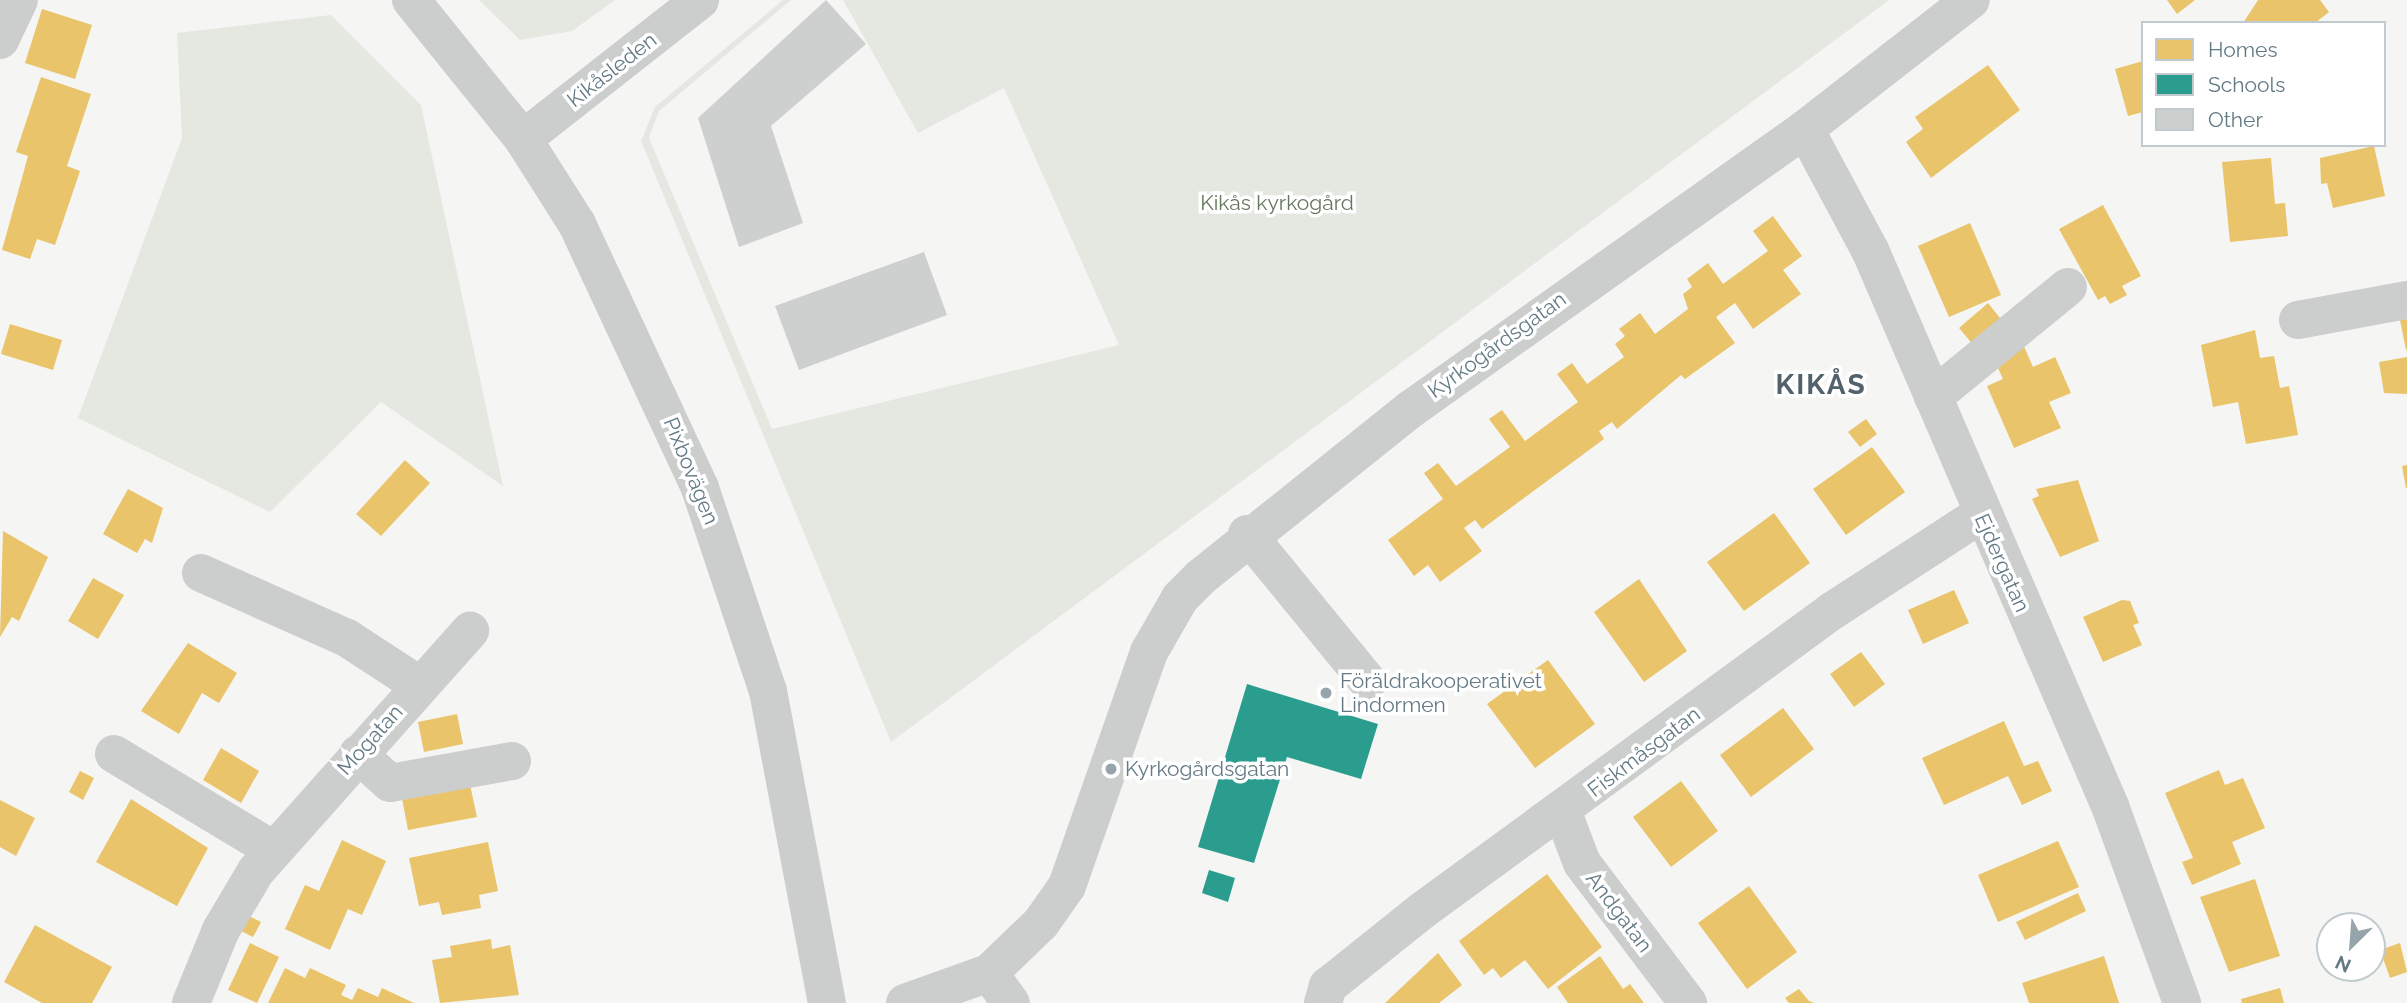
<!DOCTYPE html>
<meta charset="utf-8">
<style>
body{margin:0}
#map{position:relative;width:2407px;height:1003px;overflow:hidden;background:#f5f5f3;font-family:Raleway,sans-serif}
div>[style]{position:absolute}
.green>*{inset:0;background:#e5e8e1}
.homes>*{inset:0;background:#e9c46a}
.schools>*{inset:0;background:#2a9d8f}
.building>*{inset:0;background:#ced0cf}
.minor>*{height:38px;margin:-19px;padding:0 19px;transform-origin:19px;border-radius:19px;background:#cccece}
.dots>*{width:19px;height:19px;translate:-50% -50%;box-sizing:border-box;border:4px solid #fff;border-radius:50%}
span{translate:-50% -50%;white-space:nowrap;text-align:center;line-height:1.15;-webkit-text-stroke:7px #fff;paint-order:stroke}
.street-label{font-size:21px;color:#637a85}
.park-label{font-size:21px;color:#66775e}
.poi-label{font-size:21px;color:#637a85}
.left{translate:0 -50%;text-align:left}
.district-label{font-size:28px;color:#51626a;font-weight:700;letter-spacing:2px}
.legend{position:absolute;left:2141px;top:21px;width:245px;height:126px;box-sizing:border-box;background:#fff;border:2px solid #c1cace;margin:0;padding:9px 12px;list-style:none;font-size:21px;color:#637a85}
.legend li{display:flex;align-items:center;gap:14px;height:35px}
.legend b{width:35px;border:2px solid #c1cace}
.north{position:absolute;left:2316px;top:912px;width:70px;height:70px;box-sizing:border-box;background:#fff;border:2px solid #c1cace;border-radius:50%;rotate:205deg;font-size:19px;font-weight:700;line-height:28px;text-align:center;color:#637a85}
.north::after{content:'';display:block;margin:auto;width:24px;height:32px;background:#96a5ac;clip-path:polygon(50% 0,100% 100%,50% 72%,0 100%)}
</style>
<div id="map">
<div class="green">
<i style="clip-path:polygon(479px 0,615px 0,572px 31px,520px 40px)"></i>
<i style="clip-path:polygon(783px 0,791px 0,659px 111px,649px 138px,772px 429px,1119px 345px,1004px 88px,918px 133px,843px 0,1889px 0,891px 742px,641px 141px,655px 107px)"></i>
<i style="clip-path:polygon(331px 15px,421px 105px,503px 486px,381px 402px,270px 512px,78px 418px,182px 138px,177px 33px)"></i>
</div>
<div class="homes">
<i style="clip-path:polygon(2167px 0,2195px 0,2177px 14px)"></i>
<i style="clip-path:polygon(2258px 0,2320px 0,2329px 12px,2315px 23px,2243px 23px)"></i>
<i style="clip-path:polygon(42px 9px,92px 25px,75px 79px,25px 63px)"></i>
<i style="clip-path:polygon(2143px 61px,2143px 112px,2128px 116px,2115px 69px)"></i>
<i style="clip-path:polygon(1988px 65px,2020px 110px,1931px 178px,1906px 142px,1923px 129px,1915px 117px)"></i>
<i style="clip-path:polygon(41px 77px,91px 94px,67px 166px,80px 171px,55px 245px,37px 239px,30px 259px,2px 250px,28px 156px,16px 152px)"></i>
<i style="clip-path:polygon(2374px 146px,2385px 196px,2333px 208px,2327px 183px,2321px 184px,2320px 158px)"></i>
<i style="clip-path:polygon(2271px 158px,2275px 204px,2285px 203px,2288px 236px,2230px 242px,2222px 162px)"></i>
<i style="clip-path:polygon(2103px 205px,2141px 276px,2122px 286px,2127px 295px,2110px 304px,2105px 296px,2098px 300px,2059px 229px)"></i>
<i style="clip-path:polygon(1773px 216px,1802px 256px,1783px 270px,1801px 294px,1753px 329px,1735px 303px,1716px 317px,1735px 343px,1685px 379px,1681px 375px,1617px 429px,1612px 422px,1599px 431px,1604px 439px,1482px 529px,1475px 520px,1464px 528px,1482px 551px,1440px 582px,1428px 565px,1414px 576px,1388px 540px,1443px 499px,1424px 473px,1438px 463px,1456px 486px,1510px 447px,1489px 419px,1502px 410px,1525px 441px,1578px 402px,1557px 374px,1572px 363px,1587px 384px,1624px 357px,1615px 344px,1625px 336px,1619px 329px,1640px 313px,1655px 334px,1688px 309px,1683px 294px,1692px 287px,1687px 279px,1708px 263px,1723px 284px,1768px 251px,1753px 231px)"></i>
<i style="clip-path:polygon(1970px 223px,2001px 295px,1949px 317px,1918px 246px)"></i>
<i style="clip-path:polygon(1988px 303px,2004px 323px,1975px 347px,1959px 328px)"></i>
<i style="clip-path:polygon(2407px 319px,2407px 349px,2406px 350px,2400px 320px)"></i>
<i style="clip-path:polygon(10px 324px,62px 340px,53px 370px,1px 354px)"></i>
<i style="clip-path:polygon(2255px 330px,2260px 358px,2274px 356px,2280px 388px,2289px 386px,2298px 435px,2246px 444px,2238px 402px,2213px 407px,2201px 345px)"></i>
<i style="clip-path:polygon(2022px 342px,2033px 367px,2055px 357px,2071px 393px,2049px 402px,2061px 428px,2014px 448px,1987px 386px,2003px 379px,1992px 355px)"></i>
<i style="clip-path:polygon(2407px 357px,2407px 394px,2384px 393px,2379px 362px)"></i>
<i style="clip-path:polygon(1866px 419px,1877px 434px,1860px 447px,1848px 432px)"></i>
<i style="clip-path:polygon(1872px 447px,1905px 492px,1846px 535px,1813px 489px)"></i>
<i style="clip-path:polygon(405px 460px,430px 483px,381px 536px,356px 514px)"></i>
<i style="clip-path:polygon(2407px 465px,2407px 488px,2406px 488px,2402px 466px)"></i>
<i style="clip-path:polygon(2078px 480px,2099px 541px,2060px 557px,2032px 499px,2039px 496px,2036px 489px)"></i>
<i style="clip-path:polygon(128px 489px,163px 508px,152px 543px,145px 539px,137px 553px,103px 534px)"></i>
<i style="clip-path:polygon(1774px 513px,1810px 563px,1744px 611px,1707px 562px)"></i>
<i style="clip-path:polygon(3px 531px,48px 557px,19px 621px,12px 617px,0 637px)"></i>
<i style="clip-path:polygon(93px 578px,124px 595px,98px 639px,68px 621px)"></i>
<i style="clip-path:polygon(1639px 579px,1687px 651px,1644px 682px,1594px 612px)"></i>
<i style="clip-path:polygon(1954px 590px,1969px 623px,1923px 644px,1908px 610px)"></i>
<i style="clip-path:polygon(2122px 600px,2130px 601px,2139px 623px,2133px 625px,2142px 645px,2103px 662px,2083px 617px)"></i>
<i style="clip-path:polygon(188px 643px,237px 673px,219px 703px,202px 693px,179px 734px,141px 711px)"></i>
<i style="clip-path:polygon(1861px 652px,1885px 684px,1854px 707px,1830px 674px)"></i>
<i style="clip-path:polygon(1548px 660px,1595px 724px,1535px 768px,1487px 704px)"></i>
<i style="clip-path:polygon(1783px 708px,1814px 749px,1751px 797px,1720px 755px)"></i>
<i style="clip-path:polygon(457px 714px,463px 744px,424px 752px,418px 722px)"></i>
<i style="clip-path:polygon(2004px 721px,2024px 766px,2038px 761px,2052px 791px,2022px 805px,2008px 776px,1944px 805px,1922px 758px)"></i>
<i style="clip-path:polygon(221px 748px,259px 771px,241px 803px,203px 780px)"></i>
<i style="clip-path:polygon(2219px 770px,2225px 785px,2243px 778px,2265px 828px,2232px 842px,2241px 864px,2192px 885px,2182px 862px,2193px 858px,2165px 793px)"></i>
<i style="clip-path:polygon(80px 771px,94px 778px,83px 800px,69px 792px)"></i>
<i style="clip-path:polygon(1681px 781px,1718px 831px,1671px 867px,1633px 817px)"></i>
<i style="clip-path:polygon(470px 785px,477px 817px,408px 830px,402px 798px)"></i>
<i style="clip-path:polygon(131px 799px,208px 848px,177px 906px,96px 862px)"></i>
<i style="clip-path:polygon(0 800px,35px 818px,16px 856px,0 847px)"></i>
<i style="clip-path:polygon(342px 840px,386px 861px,362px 915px,348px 909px,330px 950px,285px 929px,305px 885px,319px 891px)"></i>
<i style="clip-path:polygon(2058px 841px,2079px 887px,1998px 922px,1978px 875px)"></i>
<i style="clip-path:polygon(488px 842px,498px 891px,479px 895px,481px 908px,442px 915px,439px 902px,419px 906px,409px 858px)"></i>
<i style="clip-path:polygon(1547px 874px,1602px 947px,1548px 989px,1525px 960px,1501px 978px,1493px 968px,1484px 975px,1459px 941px)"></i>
<i style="clip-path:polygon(2255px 879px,2280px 956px,2229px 972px,2200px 897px)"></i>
<i style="clip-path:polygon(1749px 886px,1797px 952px,1747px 989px,1698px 923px)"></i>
<i style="clip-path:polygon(2078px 893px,2086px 911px,2025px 940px,2016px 922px)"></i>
<i style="clip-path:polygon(243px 913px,261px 922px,253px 937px,235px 928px)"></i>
<i style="clip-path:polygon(35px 925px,112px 967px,92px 1003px,42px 1003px,4px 982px)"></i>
<i style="clip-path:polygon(491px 939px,492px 949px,510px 945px,519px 995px,440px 1003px,432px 960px,452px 957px,450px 946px)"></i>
<i style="clip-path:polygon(250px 943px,279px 957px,257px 1003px,228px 990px)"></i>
<i style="clip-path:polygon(2400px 943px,2407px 972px,2390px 978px,2380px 950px)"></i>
<i style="clip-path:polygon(1438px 953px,1462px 985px,1439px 1003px,1385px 1003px)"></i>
<i style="clip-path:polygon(1600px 956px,1623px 989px,1630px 984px,1644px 1003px,1568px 1003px,1557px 987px)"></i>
<i style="clip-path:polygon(2104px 956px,2119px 1003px,2029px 1003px,2022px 983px)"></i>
<i style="clip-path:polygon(285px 968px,305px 978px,310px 968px,346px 985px,341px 995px,352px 1000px,358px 988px,378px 997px,382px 988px,414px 1003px,268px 1003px)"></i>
<i style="clip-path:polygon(2280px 988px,2284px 1003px,2242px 1003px,2241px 999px)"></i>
<i style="clip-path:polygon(1799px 989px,1809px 1001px,1814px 1003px,1789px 1003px,1785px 998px)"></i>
</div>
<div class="schools">
<i style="clip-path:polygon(1247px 684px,1378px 724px,1361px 779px,1287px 757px,1254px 863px,1198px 847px)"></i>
<i style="clip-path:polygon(1209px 870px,1235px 878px,1228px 902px,1202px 893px)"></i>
</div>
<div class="building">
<i style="clip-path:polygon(826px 0,866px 44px,771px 126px,803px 223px,739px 247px,698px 118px)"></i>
<i style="clip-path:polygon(924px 252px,947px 315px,799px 370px,775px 306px)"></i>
</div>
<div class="minor">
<i style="left:411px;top:0;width:179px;rotate:51.1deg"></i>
<i style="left:523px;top:139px;width:101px;rotate:57.6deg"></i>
<i style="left:577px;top:224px;width:291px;rotate:65deg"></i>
<i style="left:700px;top:488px;width:214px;rotate:71.5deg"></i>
<i style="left:768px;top:691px;width:318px;rotate:79.3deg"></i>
<i style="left:0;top:40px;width:44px;rotate:-64.6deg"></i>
<i style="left:1805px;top:129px;width:137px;rotate:61.8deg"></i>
<i style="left:1870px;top:250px;width:606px;rotate:66.65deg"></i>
<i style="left:2110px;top:806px;width:210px;rotate:69.9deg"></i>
<i style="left:523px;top:139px;width:225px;rotate:-38.1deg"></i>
<i style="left:2298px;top:320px;width:111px;rotate:-10.4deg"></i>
<i style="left:1933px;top:397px;width:174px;rotate:-39.2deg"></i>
<i style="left:1247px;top:534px;width:191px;rotate:50.7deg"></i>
<i style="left:201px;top:573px;width:160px;rotate:24deg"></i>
<i style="left:347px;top:638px;width:86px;rotate:33.1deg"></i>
<i style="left:114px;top:754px;width:184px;rotate:31deg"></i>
<i style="left:358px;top:754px;width:43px;rotate:42.2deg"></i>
<i style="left:390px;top:783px;width:124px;rotate:-10.2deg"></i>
<i style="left:1563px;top:813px;width:53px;rotate:69.2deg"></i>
<i style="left:1582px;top:863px;width:176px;rotate:52.9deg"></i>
<i style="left:989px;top:973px;width:37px;rotate:54deg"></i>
<i style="left:191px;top:1003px;width:79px;rotate:-67.7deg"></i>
<i style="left:221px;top:930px;width:69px;rotate:-59.3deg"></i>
<i style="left:256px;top:871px;width:322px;rotate:-48.3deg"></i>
<i style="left:905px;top:1003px;width:89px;rotate:-19.7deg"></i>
<i style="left:989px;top:973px;width:72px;rotate:-43.9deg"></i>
<i style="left:1041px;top:923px;width:45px;rotate:-54.9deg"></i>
<i style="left:1067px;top:886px;width:248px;rotate:-70.7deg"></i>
<i style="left:1149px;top:652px;width:62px;rotate:-60.1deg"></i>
<i style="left:1180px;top:598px;width:30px;rotate:-45deg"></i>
<i style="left:1201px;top:577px;width:269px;rotate:-38.7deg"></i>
<i style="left:1411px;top:409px;width:483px;rotate:-35.4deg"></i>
<i style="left:1805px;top:129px;width:210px;rotate:-37.9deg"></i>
<i style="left:1323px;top:1003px;width:18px;rotate:-74deg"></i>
<i style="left:1328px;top:986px;width:122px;rotate:-38.7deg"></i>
<i style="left:1423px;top:910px;width:507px;rotate:-36.17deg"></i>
<i style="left:1832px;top:611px;width:176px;rotate:-33deg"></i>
</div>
<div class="dots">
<i style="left:1326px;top:693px;background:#96a5ac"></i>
<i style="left:1111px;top:769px;background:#96a5ac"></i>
</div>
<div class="street-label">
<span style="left:612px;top:70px;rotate:-38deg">Kikåsleden</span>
<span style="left:1497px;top:345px;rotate:-36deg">Kyrkogårdsgatan</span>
<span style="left:691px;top:471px;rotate:68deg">Pixbovägen</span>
<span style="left:2002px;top:563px;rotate:66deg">Ejdergatan</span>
<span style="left:370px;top:740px;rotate:-48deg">Mogatan</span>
<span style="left:1644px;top:752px;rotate:-37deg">Fiskmåsgatan</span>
<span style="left:1619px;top:912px;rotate:53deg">Andgatan</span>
</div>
<div class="park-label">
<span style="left:1277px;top:203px">Kikås kyrkogård</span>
</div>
<div class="poi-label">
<span class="left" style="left:1340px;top:693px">Föräldrakooperativet<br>Lindormen</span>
<span class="left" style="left:1125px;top:769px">Kyrkogårdsgatan</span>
</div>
<div class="district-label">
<span style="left:1821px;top:385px">KIKÅS</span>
</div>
<ul class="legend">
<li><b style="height:19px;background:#e9c46a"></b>Homes</li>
<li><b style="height:19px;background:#2a9d8f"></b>Schools</li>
<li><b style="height:19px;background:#ced0cf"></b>Other</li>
</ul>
<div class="north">N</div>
</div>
